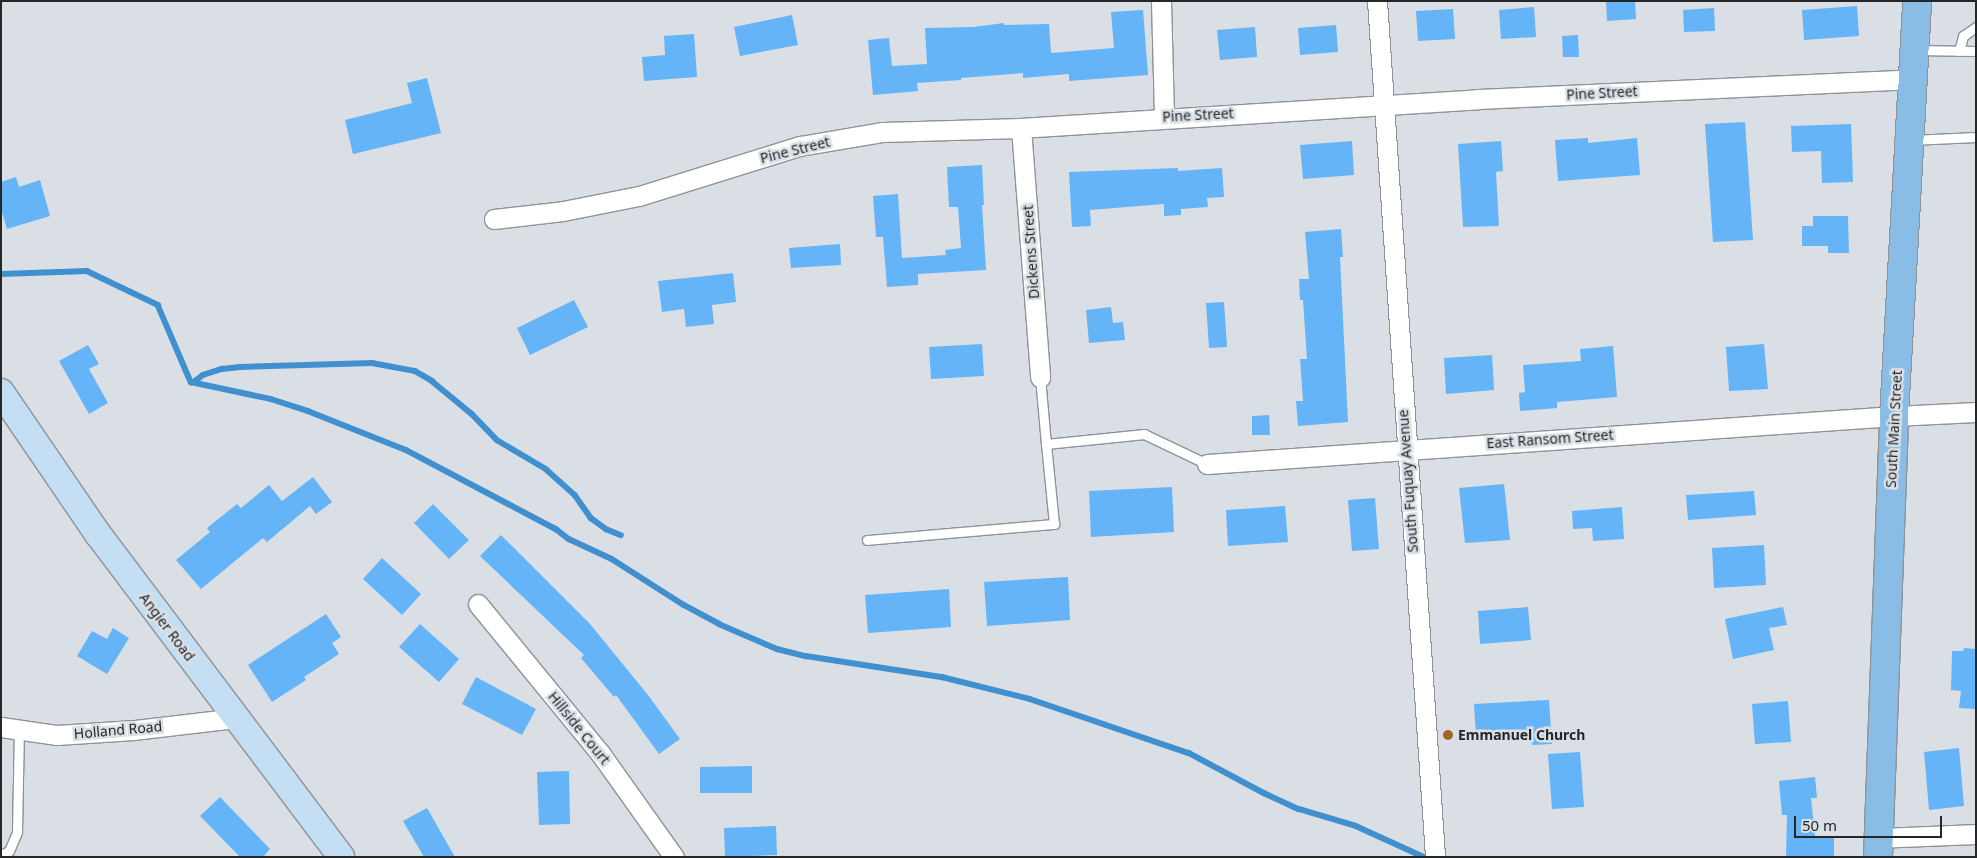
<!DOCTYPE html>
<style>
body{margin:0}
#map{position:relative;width:1977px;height:858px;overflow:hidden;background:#dadfe5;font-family:"Noto Sans",sans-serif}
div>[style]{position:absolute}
.stream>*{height:5.5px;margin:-2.75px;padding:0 2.75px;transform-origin:2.75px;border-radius:2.75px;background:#4090d0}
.building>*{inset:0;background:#65b4f7}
.roads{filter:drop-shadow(1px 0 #8e9398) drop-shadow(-1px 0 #8e9398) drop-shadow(0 1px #8e9398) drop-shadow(0 -1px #8e9398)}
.lane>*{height:9px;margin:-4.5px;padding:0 4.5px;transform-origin:4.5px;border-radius:4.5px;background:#fff}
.street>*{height:19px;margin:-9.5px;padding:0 9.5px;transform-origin:9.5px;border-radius:9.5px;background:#fff}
.secondary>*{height:26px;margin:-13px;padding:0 13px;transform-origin:13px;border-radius:13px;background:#c4def3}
.primary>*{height:28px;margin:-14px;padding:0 14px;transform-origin:14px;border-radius:14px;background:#89bde6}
.dots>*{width:14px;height:14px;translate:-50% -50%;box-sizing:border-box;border:2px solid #dadfe5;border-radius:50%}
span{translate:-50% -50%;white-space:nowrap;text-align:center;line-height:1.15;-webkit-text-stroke:5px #dadfe5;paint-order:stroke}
.street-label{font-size:14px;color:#242628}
.poi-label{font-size:14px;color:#242628;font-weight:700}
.left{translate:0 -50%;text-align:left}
.frame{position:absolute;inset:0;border:2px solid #242628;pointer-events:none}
.scale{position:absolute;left:1794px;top:816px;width:148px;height:22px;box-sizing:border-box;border:2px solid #242628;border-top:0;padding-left:6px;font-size:15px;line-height:18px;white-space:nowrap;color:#242628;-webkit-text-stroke:4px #dadfe5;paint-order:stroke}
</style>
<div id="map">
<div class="stream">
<i style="left:1px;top:274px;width:86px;rotate:-2deg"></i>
<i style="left:87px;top:271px;width:79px;rotate:25.6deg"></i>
<i style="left:158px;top:305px;width:84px;rotate:66.8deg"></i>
<i style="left:191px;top:382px;width:82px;rotate:12deg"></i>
<i style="left:271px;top:399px;width:39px;rotate:18deg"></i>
<i style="left:308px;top:411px;width:105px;rotate:21.7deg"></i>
<i style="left:406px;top:450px;width:170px;rotate:27.8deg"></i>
<i style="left:556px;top:529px;width:16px;rotate:38deg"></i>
<i style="left:569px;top:539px;width:47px;rotate:24.9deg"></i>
<i style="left:612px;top:559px;width:85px;rotate:32.6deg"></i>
<i style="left:684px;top:605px;width:40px;rotate:28deg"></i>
<i style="left:719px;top:624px;width:63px;rotate:23.3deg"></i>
<i style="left:777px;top:649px;width:30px;rotate:14deg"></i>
<i style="left:806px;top:656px;width:138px;rotate:8.8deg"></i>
<i style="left:942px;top:677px;width:91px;rotate:14deg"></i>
<i style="left:1030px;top:699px;width:168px;rotate:18.8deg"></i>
<i style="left:1189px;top:753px;width:85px;rotate:28.1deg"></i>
<i style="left:1264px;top:793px;width:38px;rotate:25deg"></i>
<i style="left:1299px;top:809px;width:59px;rotate:16.6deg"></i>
<i style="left:1356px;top:826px;width:75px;rotate:24.5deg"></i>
<i style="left:194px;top:382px;width:11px;rotate:-38deg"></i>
<i style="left:203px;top:375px;width:20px;rotate:-18deg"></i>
<i style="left:222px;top:369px;width:18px;rotate:-6deg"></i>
<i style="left:240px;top:367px;width:132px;rotate:-1.7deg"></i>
<i style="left:372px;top:363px;width:44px;rotate:10.5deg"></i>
<i style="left:415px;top:371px;width:20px;rotate:30deg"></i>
<i style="left:432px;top:381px;width:52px;rotate:39.5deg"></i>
<i style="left:472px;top:414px;width:36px;rotate:46deg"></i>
<i style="left:497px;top:440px;width:57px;rotate:30.6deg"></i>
<i style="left:546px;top:469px;width:39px;rotate:42deg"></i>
<i style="left:575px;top:495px;width:28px;rotate:55deg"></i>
<i style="left:591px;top:518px;width:19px;rotate:36deg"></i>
<i style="left:606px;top:529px;width:16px;rotate:22deg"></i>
</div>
<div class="building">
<i style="clip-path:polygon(1606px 1px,1635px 1px,1636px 19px,1607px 21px)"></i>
<i style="clip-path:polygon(1857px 6px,1859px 36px,1804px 40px,1802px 10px)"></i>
<i style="clip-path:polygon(1534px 7px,1536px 37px,1501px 39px,1499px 10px)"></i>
<i style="clip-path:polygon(1714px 8px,1715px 31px,1684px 32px,1683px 10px)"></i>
<i style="clip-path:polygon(1453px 9px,1455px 39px,1418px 41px,1416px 11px)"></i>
<i style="clip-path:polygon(1143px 10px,1148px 75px,1069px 81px,1069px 74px,1023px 78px,1023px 73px,961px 78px,961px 80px,917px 83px,918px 91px,873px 95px,868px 40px,889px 38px,892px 66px,927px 64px,925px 28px,973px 27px,1004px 23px,1004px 25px,1049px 24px,1051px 53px,1114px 48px,1111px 12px)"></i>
<i style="clip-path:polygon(792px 15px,798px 45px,740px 56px,734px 27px)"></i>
<i style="clip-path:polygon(1336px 25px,1338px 52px,1300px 55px,1298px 28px)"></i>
<i style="clip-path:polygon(1255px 27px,1257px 57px,1220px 60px,1217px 30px)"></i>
<i style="clip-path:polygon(694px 34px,697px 77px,644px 81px,642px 57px,665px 55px,664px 36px)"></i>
<i style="clip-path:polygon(1578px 35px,1579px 57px,1563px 57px,1562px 36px)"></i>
<i style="clip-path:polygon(427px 78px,441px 133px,353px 154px,345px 120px,412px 103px,407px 83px)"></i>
<i style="clip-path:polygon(1745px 122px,1753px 240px,1713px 242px,1705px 124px)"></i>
<i style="clip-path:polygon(1851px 124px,1853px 182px,1822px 183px,1821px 151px,1792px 152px,1791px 126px)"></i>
<i style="clip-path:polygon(1588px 138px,1588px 143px,1637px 138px,1640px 175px,1558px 181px,1555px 140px)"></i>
<i style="clip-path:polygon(1352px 141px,1354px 175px,1303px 179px,1300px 145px)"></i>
<i style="clip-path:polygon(1501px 141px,1503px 171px,1496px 172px,1499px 226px,1463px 227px,1458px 144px)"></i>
<i style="clip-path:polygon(982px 165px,984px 205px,982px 205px,986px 270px,918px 274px,918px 285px,887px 287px,883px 237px,876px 237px,873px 196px,898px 194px,902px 258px,946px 255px,945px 250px,961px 248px,958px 207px,949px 207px,947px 167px)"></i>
<i style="clip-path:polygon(1178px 168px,1178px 171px,1222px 168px,1224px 197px,1207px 198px,1208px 207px,1181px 209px,1181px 215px,1164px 216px,1164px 204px,1090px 210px,1091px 226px,1072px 227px,1069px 172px)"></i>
<i style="clip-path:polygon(16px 177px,19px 187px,40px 180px,50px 216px,7px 229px,1px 209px,1px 182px)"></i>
<i style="clip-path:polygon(1813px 216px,1848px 216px,1849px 253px,1828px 253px,1828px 246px,1802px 246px,1802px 226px,1813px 226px)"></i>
<i style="clip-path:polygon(1341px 229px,1343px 257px,1340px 257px,1348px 422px,1298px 426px,1296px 401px,1303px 401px,1300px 359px,1307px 359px,1303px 300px,1300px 300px,1299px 279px,1309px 279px,1305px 232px)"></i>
<i style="clip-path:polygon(840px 244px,841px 265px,791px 268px,789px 248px)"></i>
<i style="clip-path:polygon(733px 273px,736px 302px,712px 305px,714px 324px,686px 327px,684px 309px,662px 312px,658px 281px)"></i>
<i style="clip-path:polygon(574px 300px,588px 327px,530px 355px,517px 328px)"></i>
<i style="clip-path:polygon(1224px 302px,1227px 347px,1209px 348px,1206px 303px)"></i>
<i style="clip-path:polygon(1111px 307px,1113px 323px,1123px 322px,1125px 340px,1089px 343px,1086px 310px)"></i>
<i style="clip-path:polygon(982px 344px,984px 376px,931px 379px,929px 347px)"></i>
<i style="clip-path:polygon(1764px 344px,1768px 389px,1729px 391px,1726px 347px)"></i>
<i style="clip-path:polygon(88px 345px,99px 364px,89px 369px,108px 403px,89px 414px,59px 361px)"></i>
<i style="clip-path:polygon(1613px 346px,1617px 397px,1557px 402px,1557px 408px,1520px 411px,1519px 393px,1525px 392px,1523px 365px,1581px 361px,1580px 349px)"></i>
<i style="clip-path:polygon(1492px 355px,1494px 390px,1446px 394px,1444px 358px)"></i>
<i style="clip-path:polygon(1269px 415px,1270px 435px,1252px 435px,1252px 416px)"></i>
<i style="clip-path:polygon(313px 477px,332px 502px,316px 514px,310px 506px,267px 542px,263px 538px,201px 589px,176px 560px,210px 532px,207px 528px,237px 504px,241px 508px,269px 485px,282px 501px)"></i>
<i style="clip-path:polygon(1504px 484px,1510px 540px,1465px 543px,1459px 488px)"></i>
<i style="clip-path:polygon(1172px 487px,1174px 532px,1091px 537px,1089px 491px)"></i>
<i style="clip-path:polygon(1754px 491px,1756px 515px,1688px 520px,1686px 495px)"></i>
<i style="clip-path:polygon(1375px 498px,1379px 549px,1352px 551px,1348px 500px)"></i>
<i style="clip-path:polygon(433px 504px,469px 540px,449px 559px,414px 523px)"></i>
<i style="clip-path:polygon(1285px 506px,1288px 542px,1228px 546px,1226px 510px)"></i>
<i style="clip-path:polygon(1622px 507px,1624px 539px,1593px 541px,1592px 528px,1573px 529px,1572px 511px)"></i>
<i style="clip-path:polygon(501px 535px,590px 624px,648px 695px,680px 739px,659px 754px,616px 695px,614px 697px,581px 658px,584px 655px,480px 556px)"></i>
<i style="clip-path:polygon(1764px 545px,1766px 585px,1714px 588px,1712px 548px)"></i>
<i style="clip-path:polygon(382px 558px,421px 594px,402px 615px,363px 579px)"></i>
<i style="clip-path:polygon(1068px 577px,1070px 620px,987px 626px,984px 582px)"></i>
<i style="clip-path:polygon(949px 589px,951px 627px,868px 633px,865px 595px)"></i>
<i style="clip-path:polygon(1528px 607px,1531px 640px,1480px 644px,1478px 611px)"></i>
<i style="clip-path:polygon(1783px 607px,1787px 625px,1769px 628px,1774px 650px,1733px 659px,1725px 619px)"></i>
<i style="clip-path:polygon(326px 614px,341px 637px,332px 643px,339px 654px,304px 677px,306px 680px,272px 702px,248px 665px)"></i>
<i style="clip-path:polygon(420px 624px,459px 659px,439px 682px,399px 647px)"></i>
<i style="clip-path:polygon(113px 628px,129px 638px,107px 674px,77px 656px,92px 631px,107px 639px)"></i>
<i style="clip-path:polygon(1964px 648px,1976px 649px,1976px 709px,1959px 708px,1961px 691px,1951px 690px,1952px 651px,1963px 651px)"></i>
<i style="clip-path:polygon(476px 677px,536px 709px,522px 735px,462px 704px)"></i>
<i style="clip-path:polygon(1549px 700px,1552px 744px,1532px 745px,1531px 733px,1476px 736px,1474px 704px)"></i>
<i style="clip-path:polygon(1788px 701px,1791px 742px,1755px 744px,1752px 704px)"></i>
<i style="clip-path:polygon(1959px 748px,1964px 806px,1929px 810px,1924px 752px)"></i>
<i style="clip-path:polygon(1580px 752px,1584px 807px,1552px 809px,1548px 754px)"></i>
<i style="clip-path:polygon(752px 766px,752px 793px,700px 793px,700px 767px)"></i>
<i style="clip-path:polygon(569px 771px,570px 824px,539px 825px,537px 772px)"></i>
<i style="clip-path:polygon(1815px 777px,1817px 798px,1811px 798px,1815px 836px,1834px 836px,1834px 857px,1786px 857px,1787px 815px,1782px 815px,1779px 781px)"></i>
<i style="clip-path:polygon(220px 797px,270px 849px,263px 857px,240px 857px,200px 816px)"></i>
<i style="clip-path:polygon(427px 808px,455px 857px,424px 857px,403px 821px)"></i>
<i style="clip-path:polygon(776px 826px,777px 855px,725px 857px,724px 828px)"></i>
</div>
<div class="roads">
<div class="lane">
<i style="left:1916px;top:50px;width:60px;rotate:1deg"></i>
<i style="left:1959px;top:51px;width:16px;rotate:-75deg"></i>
<i style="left:1963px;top:36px;width:16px;rotate:-35deg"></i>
<i style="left:1911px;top:140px;width:65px;rotate:-2.6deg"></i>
<i style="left:1040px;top:377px;width:67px;rotate:84.9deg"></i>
<i style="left:1046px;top:444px;width:99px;rotate:-5.8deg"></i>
<i style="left:1144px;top:434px;width:70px;rotate:25.5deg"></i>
<i style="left:867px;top:540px;width:188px;rotate:-4.9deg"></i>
<i style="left:1054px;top:524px;width:80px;rotate:-95.7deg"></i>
<i style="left:1px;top:855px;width:9px;rotate:-27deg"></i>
<i style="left:9px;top:851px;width:21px;rotate:-67deg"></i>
<i style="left:17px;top:832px;width:102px;rotate:-88.9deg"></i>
</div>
<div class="street">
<i style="left:1161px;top:1px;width:116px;rotate:88.5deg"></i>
<i style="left:1377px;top:1px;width:858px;rotate:86.12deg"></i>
<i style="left:1021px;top:128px;width:250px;rotate:85.6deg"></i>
<i style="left:494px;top:219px;width:69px;rotate:-6.6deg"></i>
<i style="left:563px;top:211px;width:77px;rotate:-11.2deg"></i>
<i style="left:639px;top:196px;width:169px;rotate:-17.3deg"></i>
<i style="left:800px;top:146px;width:84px;rotate:-9.6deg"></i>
<i style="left:883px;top:132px;width:138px;rotate:-1.7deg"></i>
<i style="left:1021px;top:128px;width:457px;rotate:-3.6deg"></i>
<i style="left:1477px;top:99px;width:434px;rotate:-2.6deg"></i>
<i style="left:1207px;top:464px;width:689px;rotate:-4deg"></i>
<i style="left:1894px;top:416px;width:82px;rotate:-2.8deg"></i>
<i style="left:478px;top:604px;width:193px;rotate:50.7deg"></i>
<i style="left:600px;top:753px;width:128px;rotate:54.6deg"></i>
<i style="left:1px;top:727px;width:57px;rotate:8.1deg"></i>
<i style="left:57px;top:735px;width:77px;rotate:-3.7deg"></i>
<i style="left:134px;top:730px;width:103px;rotate:-6.7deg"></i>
<i style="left:1878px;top:838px;width:98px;rotate:-2.3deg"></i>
</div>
<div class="secondary">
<i style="left:1px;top:392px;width:172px;rotate:55.7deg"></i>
<i style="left:98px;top:534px;width:404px;rotate:53deg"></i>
</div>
<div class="primary">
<i style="left:1878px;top:857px;width:441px;rotate:-87.9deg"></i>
<i style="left:1894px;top:416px;width:416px;rotate:-86.8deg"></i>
</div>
</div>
<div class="dots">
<i style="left:1448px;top:735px;background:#9f6624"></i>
</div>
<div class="street-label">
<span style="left:1602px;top:93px;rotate:-3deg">Pine Street</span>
<span style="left:1198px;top:115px;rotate:-3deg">Pine Street</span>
<span style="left:795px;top:150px;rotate:-14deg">Pine Street</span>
<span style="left:1031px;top:252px;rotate:-94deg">Dickens Street</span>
<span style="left:1894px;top:429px;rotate:-87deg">South Main Street</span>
<span style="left:1550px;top:439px;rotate:-4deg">East Ransom Street</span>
<span style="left:1408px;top:481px;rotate:-94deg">South Fuquay Avenue</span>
<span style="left:167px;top:627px;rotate:53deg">Angier Road</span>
<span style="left:579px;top:728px;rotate:51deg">Hillside Court</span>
<span style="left:118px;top:730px;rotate:-5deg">Holland Road</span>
</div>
<div class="poi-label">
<span class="left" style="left:1458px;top:735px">Emmanuel Church</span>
</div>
<div class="frame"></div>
<div class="scale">50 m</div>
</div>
